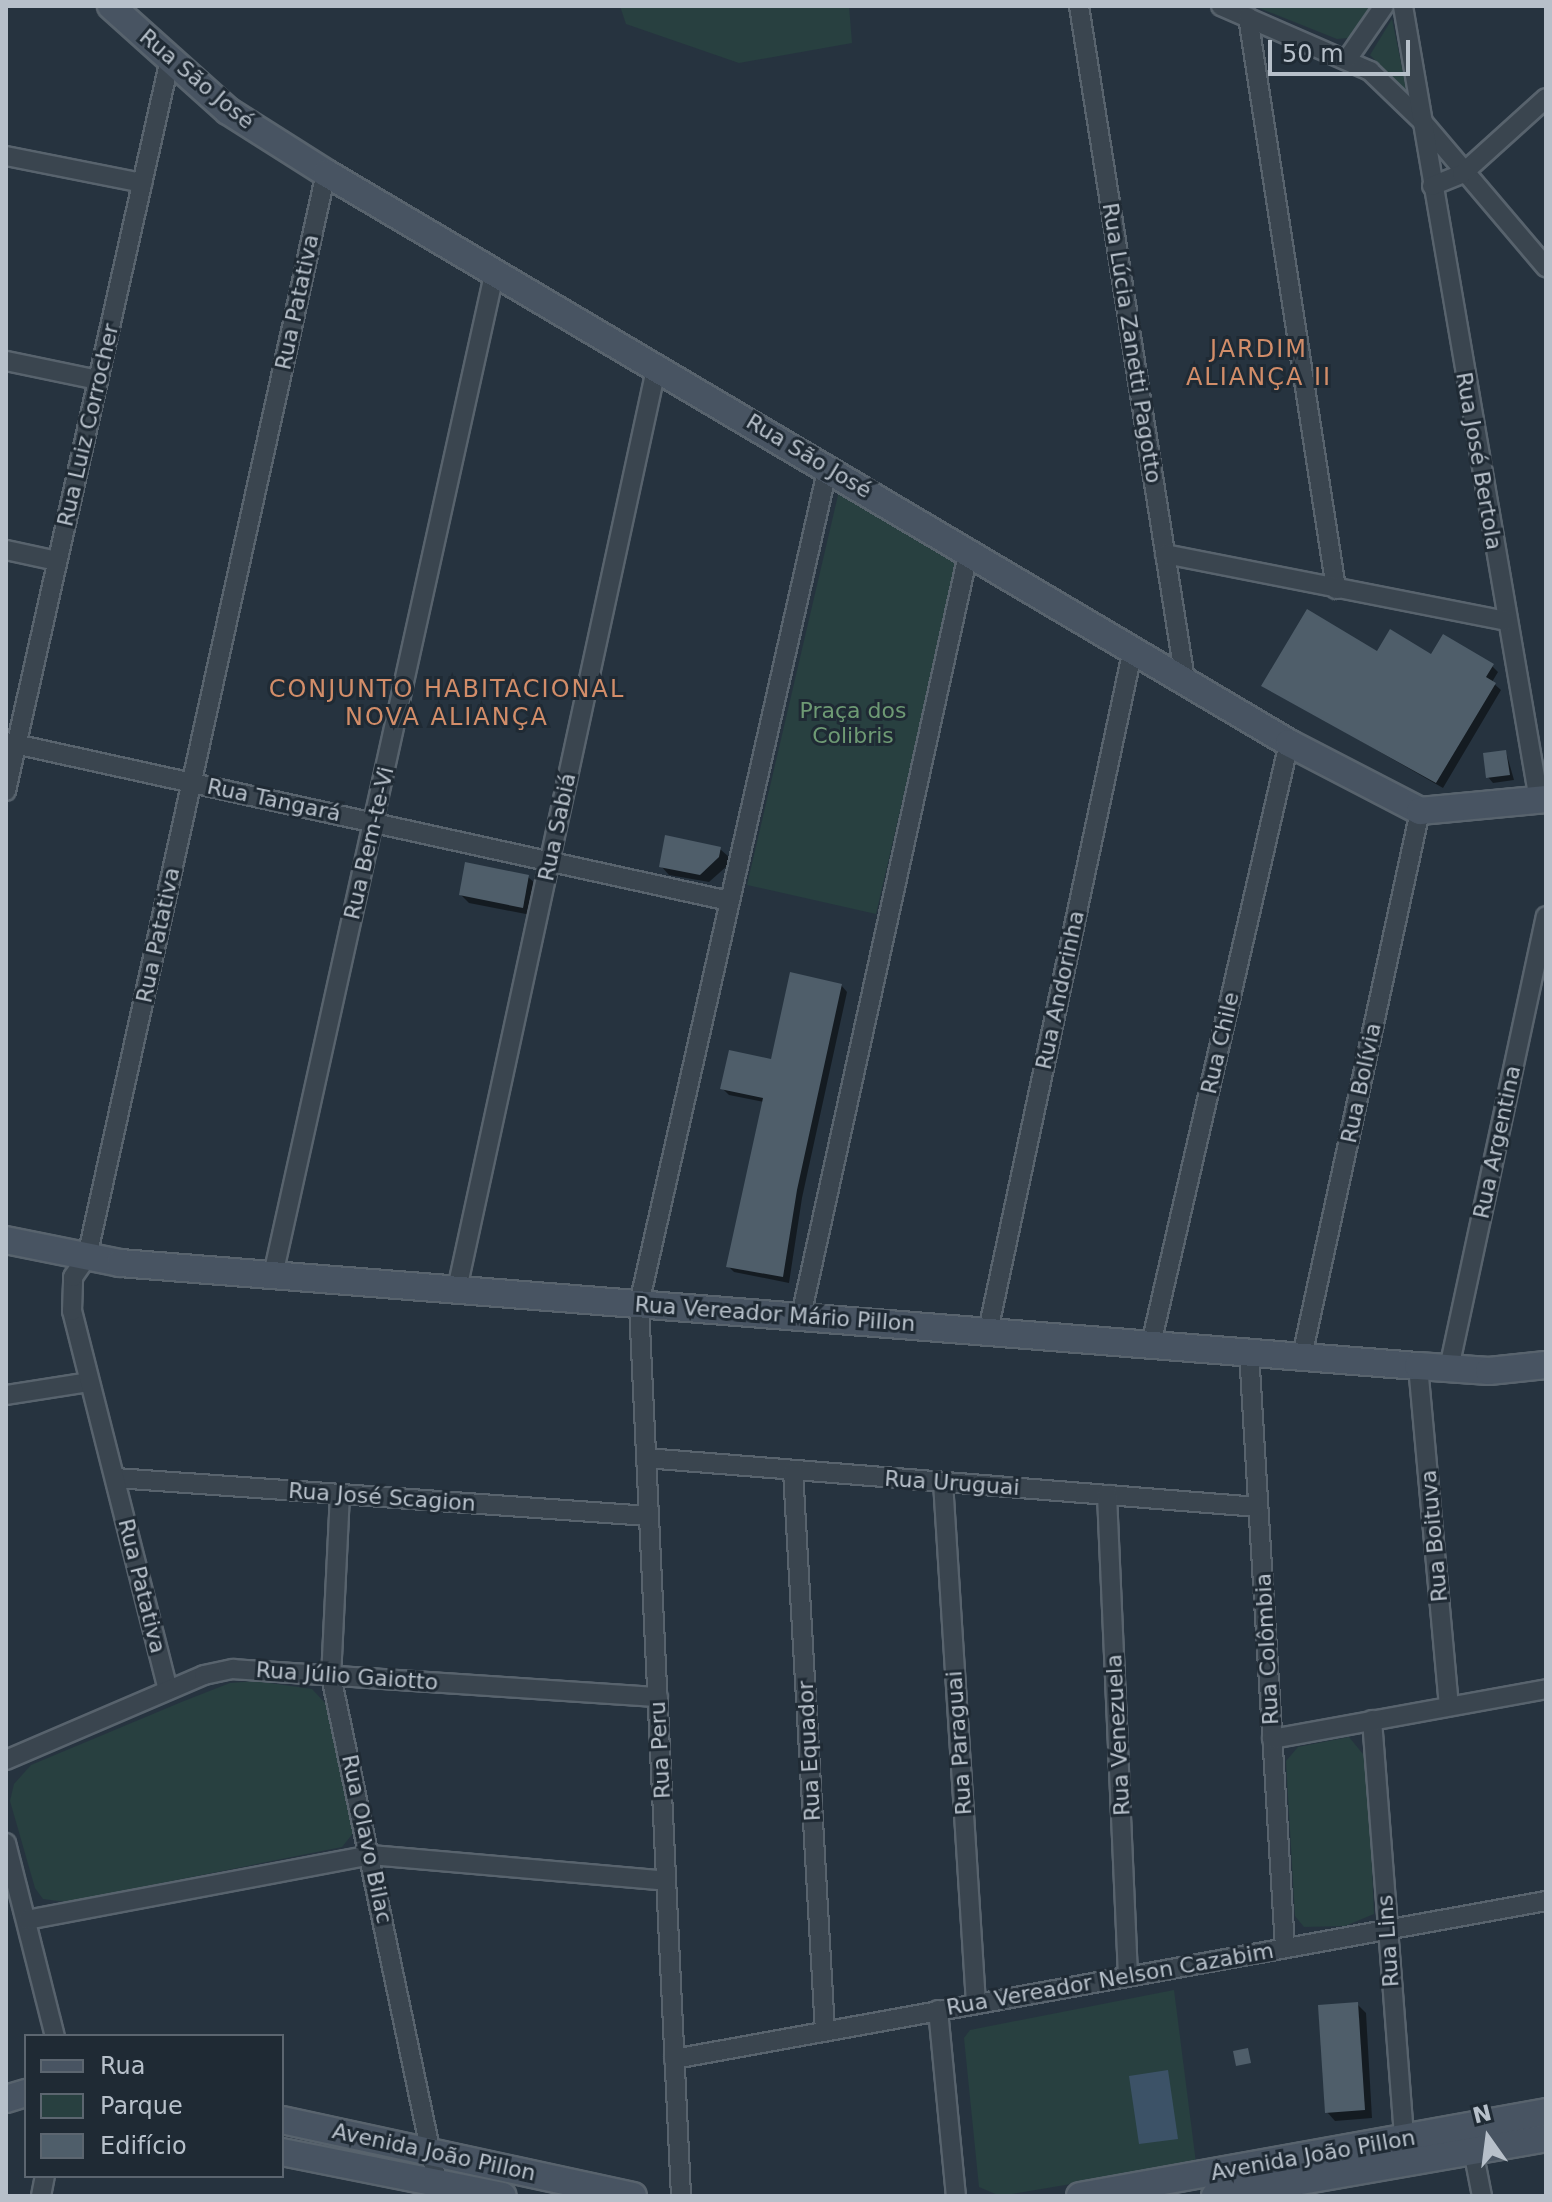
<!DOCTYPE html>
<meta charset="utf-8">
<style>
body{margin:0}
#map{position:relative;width:1552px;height:2202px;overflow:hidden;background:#26333f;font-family:"DejaVu Sans",sans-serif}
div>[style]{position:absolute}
.green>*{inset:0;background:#284040}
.water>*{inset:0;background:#3c5267}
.shadow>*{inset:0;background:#0007}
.building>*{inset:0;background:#4f5e6a}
.roads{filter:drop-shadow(2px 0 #58636d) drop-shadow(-2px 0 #58636d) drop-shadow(0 2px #58636d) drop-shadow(0 -2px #58636d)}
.street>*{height:18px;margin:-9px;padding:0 9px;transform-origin:9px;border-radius:9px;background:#3a454f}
.secondary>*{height:26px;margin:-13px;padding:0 13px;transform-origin:13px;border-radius:13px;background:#485462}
span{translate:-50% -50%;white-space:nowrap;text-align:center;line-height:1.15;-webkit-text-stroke:6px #1f2a34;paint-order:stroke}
.street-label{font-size:22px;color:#b7c0ca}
.park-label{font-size:22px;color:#6e9a74}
.neighbourhood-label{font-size:24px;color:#d28d69;letter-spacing:2px}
.frame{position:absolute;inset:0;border:8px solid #b7c0ca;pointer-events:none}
.legend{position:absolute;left:24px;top:2034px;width:260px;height:144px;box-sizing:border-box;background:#1f2a34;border:2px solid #5c6670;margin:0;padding:10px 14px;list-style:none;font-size:24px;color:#b7c0ca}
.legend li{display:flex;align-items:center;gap:16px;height:40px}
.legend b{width:40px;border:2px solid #5c6670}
.north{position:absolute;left:1448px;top:2098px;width:80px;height:80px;-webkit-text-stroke:6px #1f2a34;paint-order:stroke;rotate:346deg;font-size:22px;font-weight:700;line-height:32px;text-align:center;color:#b7c0ca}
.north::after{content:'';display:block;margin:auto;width:28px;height:36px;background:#b7c0ca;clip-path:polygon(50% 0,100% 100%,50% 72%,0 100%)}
.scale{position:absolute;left:1268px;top:40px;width:142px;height:36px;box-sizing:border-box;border:4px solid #b7c0ca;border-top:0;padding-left:10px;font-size:24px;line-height:28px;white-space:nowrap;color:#b7c0ca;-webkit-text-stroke:6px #1f2a34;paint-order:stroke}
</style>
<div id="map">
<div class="green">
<i style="clip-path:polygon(620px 6px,849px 6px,852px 43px,739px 63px,626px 24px)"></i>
<i style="clip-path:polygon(1254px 6px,1374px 6px,1348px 38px,1337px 39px)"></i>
<i style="clip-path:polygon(1392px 19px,1407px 92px,1370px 55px)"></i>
<i style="clip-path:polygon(839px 491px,958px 561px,876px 914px,747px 885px)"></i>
<i style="clip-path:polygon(255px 1681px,312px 1689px,326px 1704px,354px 1832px,342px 1847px,66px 1902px,43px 1899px,35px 1888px,10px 1801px,14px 1784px,31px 1765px,184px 1701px,230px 1683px)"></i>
<i style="clip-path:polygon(1349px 1737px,1367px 1759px,1374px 1914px,1345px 1926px,1304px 1927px,1295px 1916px,1286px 1761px,1298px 1747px)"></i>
<i style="clip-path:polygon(1174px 1990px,1196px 2163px,1000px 2196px,979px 2187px,964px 2038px,970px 2030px)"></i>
</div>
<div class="water">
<i style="clip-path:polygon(1168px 2070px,1178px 2139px,1139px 2144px,1129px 2076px)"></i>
</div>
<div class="shadow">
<i style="clip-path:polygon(1378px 653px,1432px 656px,1492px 666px,1498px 672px,1492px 682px,1501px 690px,1443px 788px,1263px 685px)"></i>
<i style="clip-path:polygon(1506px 752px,1514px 780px,1493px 783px,1488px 777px)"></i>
<i style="clip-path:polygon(720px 849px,729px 857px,727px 866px,709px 882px,669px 875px,661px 866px)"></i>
<i style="clip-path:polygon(528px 877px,537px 885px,531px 915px,469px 903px,461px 895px)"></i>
<i style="clip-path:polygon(841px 985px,847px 992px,802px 1198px,789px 1283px,734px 1272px,728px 1266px,764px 1102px,729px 1095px,722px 1088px,773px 1062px)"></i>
<i style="clip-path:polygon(1357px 2004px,1366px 2013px,1372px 2118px,1335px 2121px,1327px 2112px)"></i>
</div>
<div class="building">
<i style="clip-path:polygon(1307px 609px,1377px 651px,1390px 629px,1431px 654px,1443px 634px,1494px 664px,1486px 677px,1496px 683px,1436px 783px,1261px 686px)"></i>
<i style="clip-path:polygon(1506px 750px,1510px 775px,1486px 778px,1483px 753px)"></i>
<i style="clip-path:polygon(665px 835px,721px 847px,719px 857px,700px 875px,659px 867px)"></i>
<i style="clip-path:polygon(465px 862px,529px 875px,523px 908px,459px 895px)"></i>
<i style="clip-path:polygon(790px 972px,842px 984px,797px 1190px,783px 1277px,726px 1267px,763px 1098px,720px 1089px,729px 1050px,771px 1059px)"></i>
<i style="clip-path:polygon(1358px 2002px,1365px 2110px,1325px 2113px,1318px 2005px)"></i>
<i style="clip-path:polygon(1248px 2048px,1251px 2063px,1236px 2066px,1233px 2051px)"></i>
</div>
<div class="roads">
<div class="street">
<i style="left:1079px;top:6px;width:682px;rotate:81.06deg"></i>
<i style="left:1221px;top:6px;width:163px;rotate:23.6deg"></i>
<i style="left:1370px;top:71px;width:72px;rotate:43.9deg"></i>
<i style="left:1422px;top:121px;width:192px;rotate:49.7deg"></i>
<i style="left:1403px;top:6px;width:806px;rotate:80.28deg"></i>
<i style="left:1248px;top:17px;width:579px;rotate:81.25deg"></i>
<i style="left:1348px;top:58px;width:63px;rotate:-55.3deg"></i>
<i style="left:6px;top:156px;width:139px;rotate:11.2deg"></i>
<i style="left:1432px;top:186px;width:32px;rotate:-22deg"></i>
<i style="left:1462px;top:174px;width:113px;rotate:-42.1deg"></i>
<i style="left:6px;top:361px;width:94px;rotate:11.7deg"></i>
<i style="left:6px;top:550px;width:52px;rotate:12.2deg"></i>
<i style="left:1165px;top:554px;width:348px;rotate:11.1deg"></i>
<i style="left:6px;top:742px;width:740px;rotate:12.4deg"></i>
<i style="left:6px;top:791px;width:750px;rotate:-77.37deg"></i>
<i style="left:273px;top:1275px;width:1029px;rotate:-77.54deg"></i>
<i style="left:457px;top:1289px;width:945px;rotate:-77.79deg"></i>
<i style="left:801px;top:1316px;width:784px;rotate:-77.63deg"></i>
<i style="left:988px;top:1331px;width:697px;rotate:-78deg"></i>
<i style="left:1151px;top:1344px;width:617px;rotate:-77.07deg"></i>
<i style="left:1249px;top:1352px;width:596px;rotate:86.54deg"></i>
<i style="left:1302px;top:1356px;width:558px;rotate:-77.78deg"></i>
<i style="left:1418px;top:1366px;width:341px;rotate:84.8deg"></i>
<i style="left:1449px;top:1368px;width:462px;rotate:-77.9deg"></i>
<i style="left:6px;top:1395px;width:84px;rotate:-8.9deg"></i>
<i style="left:646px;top:1458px;width:614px;rotate:4.58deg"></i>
<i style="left:793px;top:1471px;width:561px;rotate:86.73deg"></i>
<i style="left:116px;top:1478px;width:534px;rotate:4.08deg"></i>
<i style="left:943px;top:1482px;width:522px;rotate:86.38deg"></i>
<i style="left:340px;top:1494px;width:182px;rotate:92.8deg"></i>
<i style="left:331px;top:1676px;width:517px;rotate:78.17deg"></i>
<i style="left:1107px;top:1495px;width:480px;rotate:87.5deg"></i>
<i style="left:168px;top:1690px;width:391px;rotate:-104.2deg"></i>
<i style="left:72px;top:1311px;width:34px;rotate:-88deg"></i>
<i style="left:73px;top:1277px;width:24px;rotate:-55deg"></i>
<i style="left:87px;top:1257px;width:1110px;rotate:-77.57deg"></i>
<i style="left:1372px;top:1720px;width:429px;rotate:85.6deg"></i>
<i style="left:1272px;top:1739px;width:279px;rotate:-10.3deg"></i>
<i style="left:6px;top:1760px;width:215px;rotate:-23.2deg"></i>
<i style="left:204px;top:1675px;width:30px;rotate:-12deg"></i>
<i style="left:233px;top:1669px;width:426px;rotate:3.8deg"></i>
<i style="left:6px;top:1843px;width:199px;rotate:75.8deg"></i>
<i style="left:27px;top:1920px;width:350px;rotate:-10.7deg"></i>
<i style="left:371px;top:1855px;width:296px;rotate:5deg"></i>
<i style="left:938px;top:2010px;width:187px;rotate:84.5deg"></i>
<i style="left:674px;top:2059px;width:886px;rotate:-10.27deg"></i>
<i style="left:1471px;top:2140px;width:57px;rotate:78.9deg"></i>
<i style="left:41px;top:2196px;width:20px;rotate:-79deg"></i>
<i style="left:681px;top:2196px;width:893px;rotate:-92.7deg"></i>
<i style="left:639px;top:1304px;width:858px;rotate:-77.28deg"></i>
</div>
<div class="secondary">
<i style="left:111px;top:6px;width:157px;rotate:41.9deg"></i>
<i style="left:228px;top:111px;width:116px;rotate:32.3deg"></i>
<i style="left:326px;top:173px;width:1119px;rotate:30.62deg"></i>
<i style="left:1289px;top:743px;width:148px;rotate:27.4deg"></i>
<i style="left:1420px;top:811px;width:127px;rotate:-5.4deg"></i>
<i style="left:6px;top:1240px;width:116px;rotate:11.4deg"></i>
<i style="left:120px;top:1263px;width:1302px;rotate:4.54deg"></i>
<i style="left:1418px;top:1366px;width:71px;rotate:4deg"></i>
<i style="left:1489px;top:1371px;width:57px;rotate:-6deg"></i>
<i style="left:6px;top:2099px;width:21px;rotate:-17deg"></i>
<i style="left:282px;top:2120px;width:359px;rotate:12.2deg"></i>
<i style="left:282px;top:2152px;width:225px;rotate:11.3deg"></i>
<i style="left:1080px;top:2196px;width:474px;rotate:-10.2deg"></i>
<i style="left:1215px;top:2196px;width:336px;rotate:-9.9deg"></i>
</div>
</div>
<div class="street-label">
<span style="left:197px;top:79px;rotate:40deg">Rua São José</span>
<span style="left:297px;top:302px;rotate:-78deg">Rua Patativa</span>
<span style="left:1132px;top:343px;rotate:81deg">Rua Lúcia Zanetti Pagotto</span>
<span style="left:88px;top:425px;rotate:-77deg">Rua Luiz Corrocher</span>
<span style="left:809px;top:456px;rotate:31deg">Rua São José</span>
<span style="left:1479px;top:461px;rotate:80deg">Rua José Bertola</span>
<span style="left:274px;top:800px;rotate:12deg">Rua Tangará</span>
<span style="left:557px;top:827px;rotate:-78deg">Rua Sabiá</span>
<span style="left:369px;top:843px;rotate:-77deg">Rua Bem-te-Vi</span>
<span style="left:158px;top:935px;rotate:-78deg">Rua Patativa</span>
<span style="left:1060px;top:990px;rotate:-78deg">Rua Andorinha</span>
<span style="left:1220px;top:1043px;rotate:-77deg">Rua Chile</span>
<span style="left:1361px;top:1083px;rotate:-78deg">Rua Bolívia</span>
<span style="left:1497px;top:1142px;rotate:-78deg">Rua Argentina</span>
<span style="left:775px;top:1314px;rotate:4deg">Rua Vereador Mário Pillon</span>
<span style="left:952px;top:1483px;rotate:4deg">Rua Uruguai</span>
<span style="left:382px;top:1497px;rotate:4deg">Rua José Scagion</span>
<span style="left:1434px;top:1536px;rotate:-95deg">Rua Boituva</span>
<span style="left:142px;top:1586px;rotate:76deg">Rua Patativa</span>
<span style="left:1267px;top:1649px;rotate:-93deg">Rua Colômbia</span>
<span style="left:347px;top:1676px;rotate:4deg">Rua Júlio Gaiotto</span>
<span style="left:1118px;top:1735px;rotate:-93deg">Rua Venezuela</span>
<span style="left:959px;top:1743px;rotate:-94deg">Rua Paraguai</span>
<span style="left:660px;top:1750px;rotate:-93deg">Rua Peru</span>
<span style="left:809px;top:1751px;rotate:-93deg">Rua Equador</span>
<span style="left:367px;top:1839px;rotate:78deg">Rua Olavo Bilac</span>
<span style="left:1388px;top:1941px;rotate:-94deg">Rua Lins</span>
<span style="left:1110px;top:1979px;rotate:-10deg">Rua Vereador Nelson Cazabim</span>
<span style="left:434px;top:2152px;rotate:12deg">Avenida João Pillon</span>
<span style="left:1313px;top:2155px;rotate:-10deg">Avenida João Pillon</span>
</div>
<div class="park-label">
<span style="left:853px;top:723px">Praça dos<br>Colibris</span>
</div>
<div class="neighbourhood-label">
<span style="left:1259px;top:364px">JARDIM<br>ALIANÇA II</span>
<span style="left:447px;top:704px">CONJUNTO HABITACIONAL<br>NOVA ALIANÇA</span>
</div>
<div class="frame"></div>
<ul class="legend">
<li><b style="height:10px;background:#485462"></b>Rua</li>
<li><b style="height:22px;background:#284040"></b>Parque</li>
<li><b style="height:22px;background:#4f5e6a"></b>Edifício</li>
</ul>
<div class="north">N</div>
<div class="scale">50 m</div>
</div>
